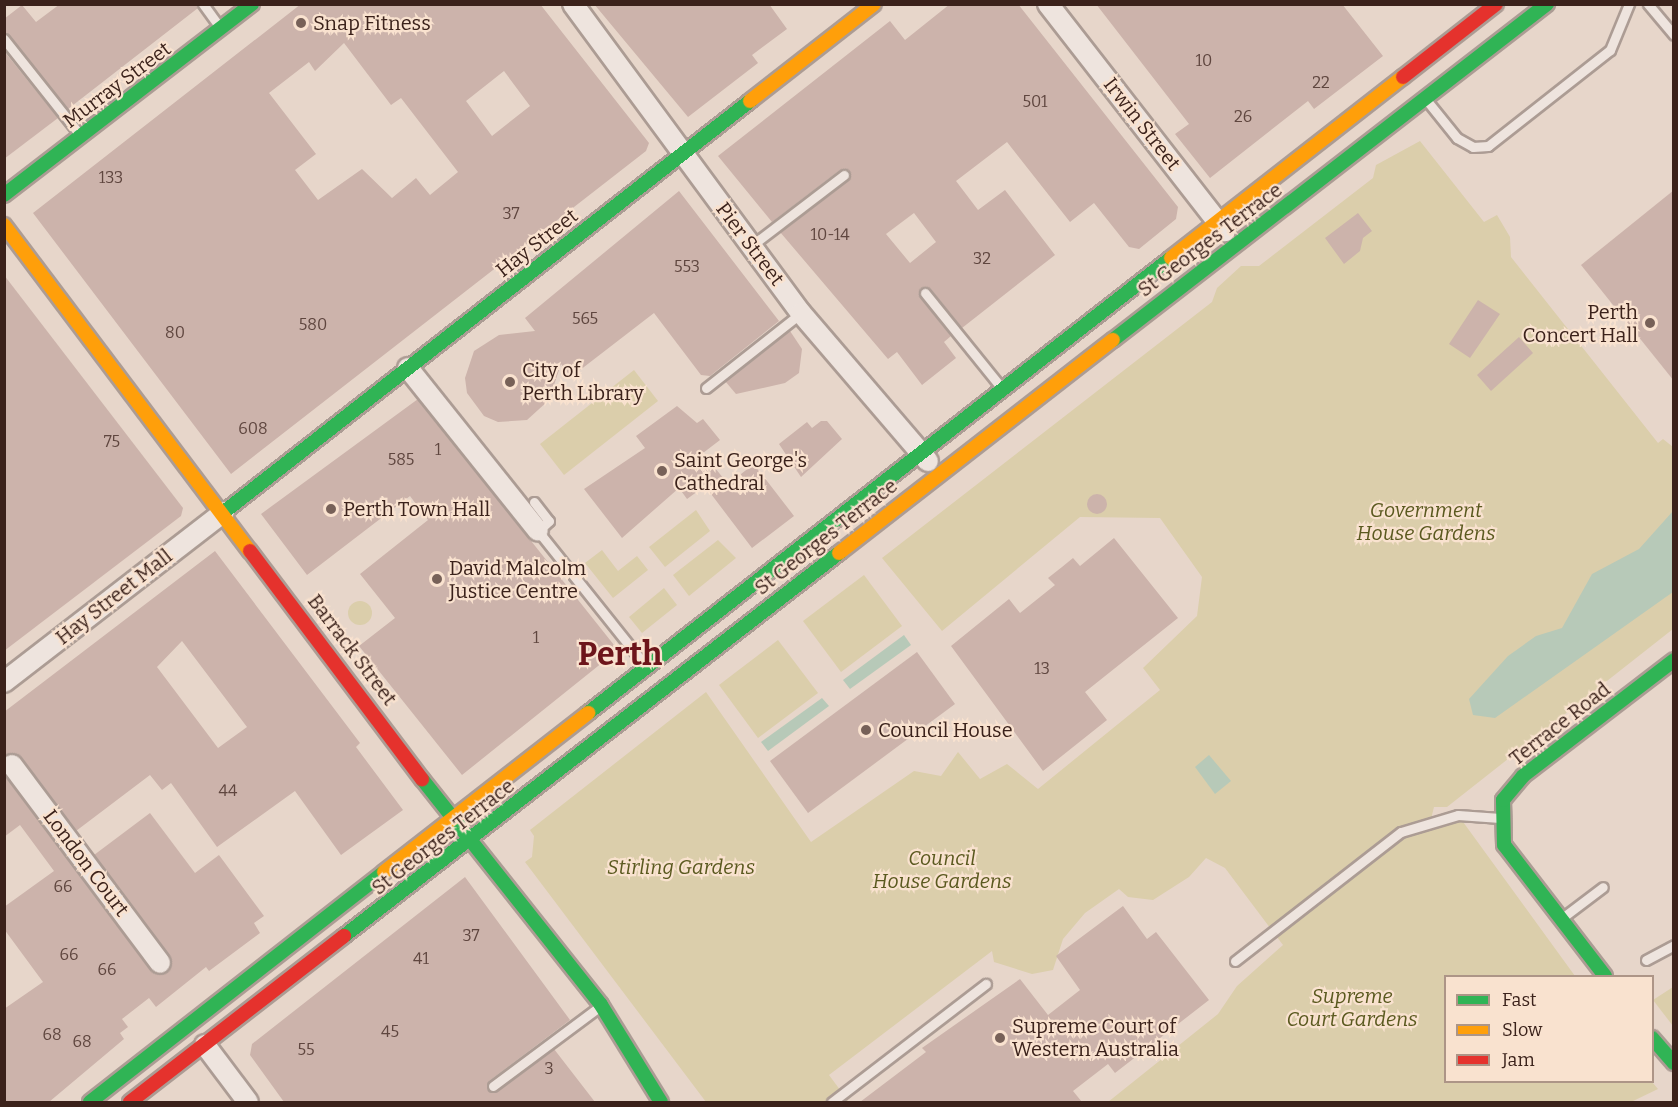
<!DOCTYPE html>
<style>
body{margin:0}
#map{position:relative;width:1678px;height:1107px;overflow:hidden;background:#e7d6ca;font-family:Bitter,serif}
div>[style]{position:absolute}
.green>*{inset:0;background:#dbceab}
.round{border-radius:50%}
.water>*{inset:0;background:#b7c9b8}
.building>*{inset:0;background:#ccb3ab}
.roads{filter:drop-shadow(2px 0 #ac9c94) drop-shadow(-2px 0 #ac9c94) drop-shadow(0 2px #ac9c94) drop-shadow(0 -2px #ac9c94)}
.lane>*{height:9px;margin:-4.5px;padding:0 4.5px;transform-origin:4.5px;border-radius:4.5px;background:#eee4de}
.street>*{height:20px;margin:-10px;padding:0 10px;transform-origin:10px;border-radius:10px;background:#eee4de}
.fast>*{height:14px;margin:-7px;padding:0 7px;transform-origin:7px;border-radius:7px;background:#30b455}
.slow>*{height:14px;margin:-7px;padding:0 7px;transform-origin:7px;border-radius:7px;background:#ff9f0a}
.jam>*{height:14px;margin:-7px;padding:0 7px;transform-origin:7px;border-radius:7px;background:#e5322d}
.dots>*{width:16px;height:16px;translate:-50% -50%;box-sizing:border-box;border:3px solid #f9e2cf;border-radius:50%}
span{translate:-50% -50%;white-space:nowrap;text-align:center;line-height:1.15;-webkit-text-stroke:4.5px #f9e2cf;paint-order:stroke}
.number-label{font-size:16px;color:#5f463f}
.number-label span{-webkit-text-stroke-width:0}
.poi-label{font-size:20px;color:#3b221b}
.left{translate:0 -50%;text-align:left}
.right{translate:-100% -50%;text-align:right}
.street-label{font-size:20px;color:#3b221b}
.park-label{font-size:20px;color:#5a591f;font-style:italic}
.town-label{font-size:32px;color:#6d151b;font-weight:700}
.frame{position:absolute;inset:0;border:6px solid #3b221b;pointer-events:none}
.legend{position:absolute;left:1444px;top:975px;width:210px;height:108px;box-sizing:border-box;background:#f9e2cf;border:2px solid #ad9587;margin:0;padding:8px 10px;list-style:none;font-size:18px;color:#3b221b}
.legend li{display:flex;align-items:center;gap:12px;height:30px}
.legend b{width:30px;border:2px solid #ad9587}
</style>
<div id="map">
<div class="green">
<i style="clip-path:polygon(1420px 141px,1484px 222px,1497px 215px,1510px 237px,1511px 257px,1658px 443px,1663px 439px,1673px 447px,1673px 629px,1447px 807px,1434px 807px,1431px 819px,1458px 815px,1575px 976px,1446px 976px,1446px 1082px,1652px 1082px,1658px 1089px,1631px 1102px,1108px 1102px,1218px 1014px,1237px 986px,1283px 945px,1225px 868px,1206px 858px,1189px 877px,1153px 900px,1128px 897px,1119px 889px,1085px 913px,1063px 939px,1053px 970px,1032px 974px,994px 962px,992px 951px,829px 1075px,849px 1102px,706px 1102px,525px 862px,532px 857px,534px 836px,530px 830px,706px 692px,811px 842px,914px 771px,941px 776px,958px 752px,980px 779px,1007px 764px,1038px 789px,1160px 690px,1143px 668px,1197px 616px,1202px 577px,1160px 518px,1080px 517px,942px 631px,882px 558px,1212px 302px,1217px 288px,1241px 266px,1259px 266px,1373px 178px,1376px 165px)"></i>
<i style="clip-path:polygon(634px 370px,658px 401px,564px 475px,540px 444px)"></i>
<i style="clip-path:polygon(696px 510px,710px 531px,665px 567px,649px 547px)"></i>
<i style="clip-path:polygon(718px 540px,736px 558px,689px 596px,673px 575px)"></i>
<i style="clip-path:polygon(602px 550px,618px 571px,637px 556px,648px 570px,613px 598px,585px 563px)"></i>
<i style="clip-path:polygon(864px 575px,902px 626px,841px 672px,803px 621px)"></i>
<i style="clip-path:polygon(664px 588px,677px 605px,642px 633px,629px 617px)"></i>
<i class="round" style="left:348px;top:601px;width:24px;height:24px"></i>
<i style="clip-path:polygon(778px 640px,818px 693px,758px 738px,719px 685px)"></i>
<i style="clip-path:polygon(1673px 987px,1673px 1026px,1653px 1000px)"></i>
</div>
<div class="water">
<i style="clip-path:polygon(1673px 511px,1673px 592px,1495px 718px,1473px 715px,1469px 699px,1508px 656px,1536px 636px,1562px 628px,1592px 574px,1639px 549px)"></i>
<i style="clip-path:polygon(904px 635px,911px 645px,850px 689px,843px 680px)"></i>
<i style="clip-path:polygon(822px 698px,829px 706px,768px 751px,761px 742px)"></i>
<i style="clip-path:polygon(1209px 755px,1231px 781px,1215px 794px,1195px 767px)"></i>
</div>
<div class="building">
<i style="clip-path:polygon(60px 4px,196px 4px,198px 8px,68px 109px,4px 32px,4px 19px,22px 5px,36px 22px)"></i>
<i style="clip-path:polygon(evenodd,301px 4px,540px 4px,649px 143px,646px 151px,231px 474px,33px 213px,301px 4px,344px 43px,391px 105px,401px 98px,458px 172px,430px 195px,416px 178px,392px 198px,362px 169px,318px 200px,295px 170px,316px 154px,269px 93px,309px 62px,315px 71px,344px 43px,301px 4px,504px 71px,530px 106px,492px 136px,466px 101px,504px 71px)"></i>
<i style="clip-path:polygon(594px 4px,769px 4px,787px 29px,752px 55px,758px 63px,688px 117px)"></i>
<i style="clip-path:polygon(evenodd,950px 4px,1018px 4px,1178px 207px,1176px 219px,1139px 249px,1129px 247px,1094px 203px,1070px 222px,1007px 142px,956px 181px,978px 210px,1005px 190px,1055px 255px,962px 328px,930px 288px,920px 288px,920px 297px,951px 336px,944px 342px,956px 358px,922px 385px,897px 352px,888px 359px,780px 232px,848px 180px,849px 170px,840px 170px,772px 222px,718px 156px,890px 21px,905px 40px,950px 4px,914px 213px,936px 242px,910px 263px,886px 234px,914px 213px)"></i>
<i style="clip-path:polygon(1096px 4px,1342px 4px,1383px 56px,1314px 109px,1308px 101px,1210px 178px,1175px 134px,1189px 124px)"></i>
<i style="clip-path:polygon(4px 51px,58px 118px,4px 159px)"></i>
<i style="clip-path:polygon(1674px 190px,1674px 381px,1581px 265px)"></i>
<i style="clip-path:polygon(679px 191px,779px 321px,710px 376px,701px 375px,654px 313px,571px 377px,561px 364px,549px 400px,527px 420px,498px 422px,484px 416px,467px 393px,465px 378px,474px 351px,499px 335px,535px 331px,525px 318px)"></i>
<i style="clip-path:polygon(1358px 213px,1372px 231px,1363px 238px,1360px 251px,1344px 264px,1325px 238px)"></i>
<i style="clip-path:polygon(4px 275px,183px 508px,181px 516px,4px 651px)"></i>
<i style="clip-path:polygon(1478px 300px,1500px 314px,1470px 358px,1449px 344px)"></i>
<i style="clip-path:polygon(790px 331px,802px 349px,799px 373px,785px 383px,736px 394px,725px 381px)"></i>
<i style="clip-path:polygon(1519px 337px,1533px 353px,1491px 391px,1477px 375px)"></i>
<i style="clip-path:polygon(418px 399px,618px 650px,462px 775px,359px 646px,395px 618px,360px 574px,428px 520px,410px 496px,307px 575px,261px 514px)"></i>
<i style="clip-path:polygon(677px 406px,697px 423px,703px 419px,720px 440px,703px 453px,728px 484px,754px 464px,794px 516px,752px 548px,705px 486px,687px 499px,679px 488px,622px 538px,584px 489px,645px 448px,636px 436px)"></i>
<i style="clip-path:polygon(821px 421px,827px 421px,842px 439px,801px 477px,779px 444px,807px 422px,812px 428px)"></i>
<i class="round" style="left:1087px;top:494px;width:20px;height:20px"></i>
<i style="clip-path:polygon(1114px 538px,1178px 618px,1085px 692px,1107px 720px,1043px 771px,951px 646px,1009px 599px,1020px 613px,1055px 585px,1048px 578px,1062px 567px,1073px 558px,1080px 566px)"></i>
<i style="clip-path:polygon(evenodd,215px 551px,360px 743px,356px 747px,403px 810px,341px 855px,295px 791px,217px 847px,171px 783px,162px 790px,150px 775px,76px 831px,22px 758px,4px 756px,4px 712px,215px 551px,182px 641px,247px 727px,218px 748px,157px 667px,182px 641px)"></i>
<i style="clip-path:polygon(917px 652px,955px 704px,808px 813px,770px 761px)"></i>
<i style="clip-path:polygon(4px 775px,155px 974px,168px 972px,170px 956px,94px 855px,150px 813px,195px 873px,219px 855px,264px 916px,254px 923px,260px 933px,209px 971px,206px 967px,156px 1007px,149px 998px,122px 1019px,128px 1027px,120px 1033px,124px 1039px,49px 1102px,4px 1102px,4px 1009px,43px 982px,4px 929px,4px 907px,54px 871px,20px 825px,4px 837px)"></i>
<i style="clip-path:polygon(465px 877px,570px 1020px,489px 1081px,487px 1090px,497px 1091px,554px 1049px,595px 1102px,284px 1102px,250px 1055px,252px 1044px)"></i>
<i style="clip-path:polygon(1123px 906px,1147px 939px,1156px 932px,1209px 1000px,1115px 1073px,1108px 1064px,1073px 1091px,1082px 1102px,860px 1102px,926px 1052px,922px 1048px,1020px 979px,1048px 1015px,1080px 990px,1056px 956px)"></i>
</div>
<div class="roads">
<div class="lane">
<i style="left:203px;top:4px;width:29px;rotate:54deg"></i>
<i style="left:1648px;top:4px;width:40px;rotate:50deg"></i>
<i style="left:4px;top:39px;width:122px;rotate:51.6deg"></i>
<i style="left:1428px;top:102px;width:46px;rotate:51.1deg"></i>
<i style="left:1457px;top:138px;width:18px;rotate:29deg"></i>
<i style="left:1473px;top:147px;width:15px;rotate:-4deg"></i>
<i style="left:1488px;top:146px;width:155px;rotate:-38.2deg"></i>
<i style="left:1610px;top:50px;width:50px;rotate:-67.6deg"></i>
<i style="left:751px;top:246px;width:117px;rotate:-37.4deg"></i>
<i style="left:925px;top:293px;width:119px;rotate:51.1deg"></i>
<i style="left:706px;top:388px;width:121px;rotate:-38.3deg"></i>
<i style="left:534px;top:502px;width:24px;rotate:52deg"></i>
<i style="left:549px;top:521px;width:15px;rotate:138deg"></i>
<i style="left:538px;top:531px;width:170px;rotate:51.4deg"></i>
<i style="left:1562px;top:918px;width:51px;rotate:-37.1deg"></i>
<i style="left:1646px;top:960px;width:32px;rotate:-28deg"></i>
<i style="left:1235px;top:961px;width:210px;rotate:-37.9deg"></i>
<i style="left:1401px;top:832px;width:59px;rotate:-16.6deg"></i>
<i style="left:1458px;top:815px;width:42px;rotate:4.1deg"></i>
<i style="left:493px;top:1086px;width:132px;rotate:-36.7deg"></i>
<i style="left:832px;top:1102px;width:194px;rotate:-37.5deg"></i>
</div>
<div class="street">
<i style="left:573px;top:4px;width:384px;rotate:53.6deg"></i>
<i style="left:801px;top:313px;width:195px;rotate:49.4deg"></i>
<i style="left:1048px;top:4px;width:288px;rotate:52.1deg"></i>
<i style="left:408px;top:368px;width:208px;rotate:51.4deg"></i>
<i style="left:4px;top:682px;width:278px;rotate:-37.7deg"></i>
<i style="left:12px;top:765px;width:247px;rotate:53.2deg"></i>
<i style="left:205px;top:1045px;width:71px;rotate:53deg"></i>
</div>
<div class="fast">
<i style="left:4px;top:195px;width:313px;rotate:-37.6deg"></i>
<i style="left:1113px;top:340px;width:549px;rotate:-37.75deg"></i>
<i style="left:224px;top:512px;width:668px;rotate:-38deg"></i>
<i style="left:588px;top:713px;width:740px;rotate:-37.97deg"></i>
<i style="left:422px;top:779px;width:288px;rotate:51.6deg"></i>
<i style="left:601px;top:1005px;width:114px;rotate:58.3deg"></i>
<i style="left:344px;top:936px;width:626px;rotate:-37.73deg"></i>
<i style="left:1605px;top:976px;width:165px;rotate:-127.6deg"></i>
<i style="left:1504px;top:845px;width:45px;rotate:-91.3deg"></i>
<i style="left:1503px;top:800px;width:31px;rotate:-50deg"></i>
<i style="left:1523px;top:776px;width:190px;rotate:-37.5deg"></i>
<i style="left:1652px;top:1038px;width:33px;rotate:49deg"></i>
<i style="left:90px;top:1102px;width:373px;rotate:-38deg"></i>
</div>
<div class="slow">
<i style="left:750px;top:101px;width:157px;rotate:-38deg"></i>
<i style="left:4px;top:225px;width:408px;rotate:53deg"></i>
<i style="left:1171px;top:258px;width:294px;rotate:-38deg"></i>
<i style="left:839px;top:553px;width:347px;rotate:-37.9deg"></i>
<i style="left:384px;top:872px;width:259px;rotate:-37.9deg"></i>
</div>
<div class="jam">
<i style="left:1403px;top:77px;width:118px;rotate:-38.1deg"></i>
<i style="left:250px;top:551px;width:286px;rotate:53deg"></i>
<i style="left:130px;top:1102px;width:271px;rotate:-37.8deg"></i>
</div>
</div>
<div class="dots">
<i style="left:301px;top:23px;background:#776158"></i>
<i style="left:1650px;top:323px;background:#776158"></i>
<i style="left:510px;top:382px;background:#776158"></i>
<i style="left:662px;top:471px;background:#776158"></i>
<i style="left:331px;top:509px;background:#776158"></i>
<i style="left:437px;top:579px;background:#776158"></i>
<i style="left:866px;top:730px;background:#776158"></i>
<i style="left:1000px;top:1038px;background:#776158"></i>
</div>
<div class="number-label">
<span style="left:1204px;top:61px">10</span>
<span style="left:1321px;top:83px">22</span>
<span style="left:1035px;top:102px">501</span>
<span style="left:1243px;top:117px">26</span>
<span style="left:111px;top:178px">133</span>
<span style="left:511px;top:214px">37</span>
<span style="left:830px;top:235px">10-14</span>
<span style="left:982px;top:259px">32</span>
<span style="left:687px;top:267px">553</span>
<span style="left:585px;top:319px">565</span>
<span style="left:313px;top:325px">580</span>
<span style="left:175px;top:333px">80</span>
<span style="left:253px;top:429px">608</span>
<span style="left:112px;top:442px">75</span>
<span style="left:438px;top:450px">1</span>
<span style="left:401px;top:460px">585</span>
<span style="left:536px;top:638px">1</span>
<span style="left:1042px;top:669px">13</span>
<span style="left:228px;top:791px">44</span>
<span style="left:63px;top:887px">66</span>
<span style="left:471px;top:936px">37</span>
<span style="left:69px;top:955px">66</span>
<span style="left:421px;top:959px">41</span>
<span style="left:107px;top:970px">66</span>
<span style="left:390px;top:1032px">45</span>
<span style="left:52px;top:1035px">68</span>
<span style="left:82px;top:1042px">68</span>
<span style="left:306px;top:1050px">55</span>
<span style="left:549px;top:1069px">3</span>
</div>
<div class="poi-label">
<span class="left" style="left:313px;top:23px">Snap Fitness</span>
<span class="right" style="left:1638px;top:324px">Perth<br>Concert Hall</span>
<span class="left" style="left:522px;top:382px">City of<br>Perth Library</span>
<span class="left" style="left:674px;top:472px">Saint George's<br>Cathedral</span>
<span class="left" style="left:343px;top:509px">Perth Town Hall</span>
<span class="left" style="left:449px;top:580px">David Malcolm<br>Justice Centre</span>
<span class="left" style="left:878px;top:730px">Council House</span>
<span class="left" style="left:1012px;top:1038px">Supreme Court of<br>Western Australia</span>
</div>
<div class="street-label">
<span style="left:117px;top:85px;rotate:-37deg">Murray Street</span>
<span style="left:1142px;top:124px;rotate:52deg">Irwin Street</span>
<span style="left:1210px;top:240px;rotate:-37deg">St Georges Terrace</span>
<span style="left:537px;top:243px;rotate:-38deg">Hay Street</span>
<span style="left:750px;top:244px;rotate:53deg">Pier Street</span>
<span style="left:826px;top:537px;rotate:-38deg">St Georges Terrace</span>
<span style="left:114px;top:597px;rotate:-38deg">Hay Street Mall</span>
<span style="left:352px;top:650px;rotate:53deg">Barrack Street</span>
<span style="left:1560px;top:724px;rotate:-38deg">Terrace Road</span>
<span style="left:443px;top:837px;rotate:-38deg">St Georges Terrace</span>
<span style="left:86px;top:863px;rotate:53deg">London Court</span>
</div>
<div class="park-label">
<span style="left:1426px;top:522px">Government<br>House Gardens</span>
<span style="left:942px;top:870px">Council<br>House Gardens</span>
<span style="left:681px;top:867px">Stirling Gardens</span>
<span style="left:1352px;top:1008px">Supreme<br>Court Gardens</span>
</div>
<div class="town-label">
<span style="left:620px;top:654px">Perth</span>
</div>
<div class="frame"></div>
<ul class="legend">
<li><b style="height:8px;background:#30b455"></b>Fast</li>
<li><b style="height:8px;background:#ff9f0a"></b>Slow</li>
<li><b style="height:8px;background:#e5322d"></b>Jam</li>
</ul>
</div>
